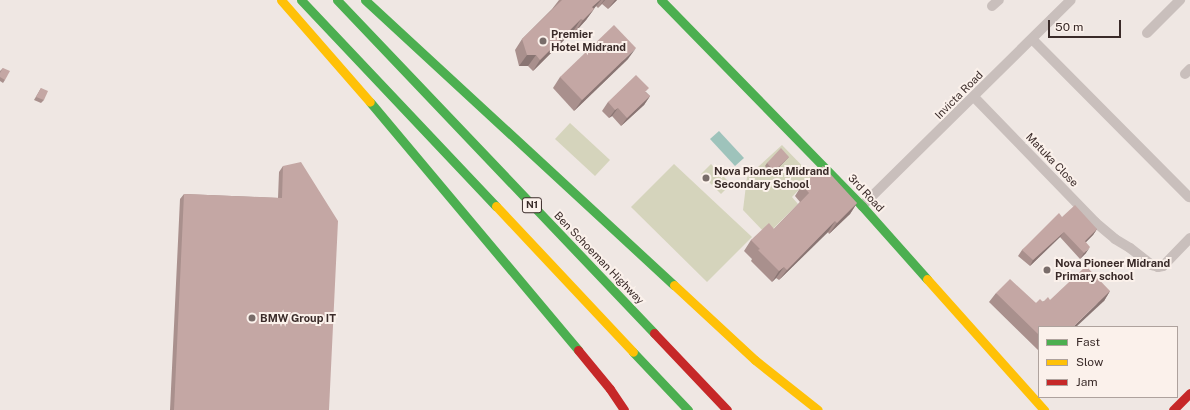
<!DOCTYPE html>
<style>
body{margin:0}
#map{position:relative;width:1190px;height:410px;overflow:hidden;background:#efe7e3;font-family:"Public Sans",sans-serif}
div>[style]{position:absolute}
.green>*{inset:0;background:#d5d4bc}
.water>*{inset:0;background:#9ec3bb}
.street>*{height:10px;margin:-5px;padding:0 5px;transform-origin:5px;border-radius:5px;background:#c9bfbc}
.fast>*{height:9px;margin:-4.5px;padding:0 4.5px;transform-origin:4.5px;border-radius:4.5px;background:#4caf50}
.slow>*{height:9px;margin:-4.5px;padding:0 4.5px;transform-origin:4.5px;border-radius:4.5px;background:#ffc107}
.jam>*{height:9px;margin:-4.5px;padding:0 4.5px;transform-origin:4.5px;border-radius:4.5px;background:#c62828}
.wall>*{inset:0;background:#a9908d}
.shaded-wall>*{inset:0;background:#897573}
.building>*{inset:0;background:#c4a7a4}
.dots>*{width:11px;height:11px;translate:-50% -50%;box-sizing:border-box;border:2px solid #fbf1eb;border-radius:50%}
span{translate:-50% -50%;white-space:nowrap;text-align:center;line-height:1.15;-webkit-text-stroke:4px #fbf1eb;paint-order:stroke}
.shield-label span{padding:1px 3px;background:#fbf1eb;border:1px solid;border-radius:3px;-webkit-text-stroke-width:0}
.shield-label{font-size:10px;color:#3a2b29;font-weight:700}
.poi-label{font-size:11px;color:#3a2b29;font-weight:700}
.left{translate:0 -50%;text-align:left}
.street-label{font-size:11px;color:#3a2b29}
.legend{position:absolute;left:1038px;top:326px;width:140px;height:72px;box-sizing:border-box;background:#fbf1eb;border:1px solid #aea29d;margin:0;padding:5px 7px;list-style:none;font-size:12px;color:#3a2b29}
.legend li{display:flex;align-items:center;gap:8px;height:20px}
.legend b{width:20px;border:1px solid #aea29d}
.scale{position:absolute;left:1048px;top:20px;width:73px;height:18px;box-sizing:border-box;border:2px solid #3a2b29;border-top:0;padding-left:5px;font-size:12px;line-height:14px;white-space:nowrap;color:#3a2b29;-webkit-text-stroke:3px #fbf1eb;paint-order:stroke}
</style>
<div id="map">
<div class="green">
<i style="clip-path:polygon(570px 123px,610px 160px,595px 176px,555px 139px)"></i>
<i style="clip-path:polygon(782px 145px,812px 176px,792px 197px,798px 204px,767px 235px,743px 210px,747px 177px)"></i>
<i style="clip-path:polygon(674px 164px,752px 237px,707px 282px,631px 207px)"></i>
<i style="clip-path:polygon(711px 164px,731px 184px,721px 194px,701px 174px)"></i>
</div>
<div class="water">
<i style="clip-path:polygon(719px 131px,744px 158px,735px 166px,710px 139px)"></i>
</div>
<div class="street">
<i style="left:992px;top:6px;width:9px;rotate:-41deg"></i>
<i style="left:1147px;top:33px;width:47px;rotate:-45deg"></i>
<i style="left:1032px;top:39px;width:223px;rotate:45.2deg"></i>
<i style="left:1185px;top:74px;width:7px;rotate:-45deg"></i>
<i style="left:974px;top:97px;width:174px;rotate:45.9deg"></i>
<i style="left:1095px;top:222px;width:26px;rotate:40deg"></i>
<i style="left:1115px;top:239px;width:17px;rotate:31deg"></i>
<i style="left:1130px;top:248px;width:28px;rotate:38deg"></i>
<i style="left:1152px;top:265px;width:6px;rotate:18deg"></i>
<i style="left:1158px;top:267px;width:5px;rotate:-11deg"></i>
<i style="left:1163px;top:266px;width:39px;rotate:-46deg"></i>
<i style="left:862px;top:206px;width:293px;rotate:-44.6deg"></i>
</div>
<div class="fast">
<i style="left:301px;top:0;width:284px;rotate:46.6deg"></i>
<i style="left:337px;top:0;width:460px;rotate:46.4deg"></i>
<i style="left:365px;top:0;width:420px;rotate:42.7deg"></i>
<i style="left:661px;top:0;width:288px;rotate:45.7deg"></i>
<i style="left:862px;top:206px;width:98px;rotate:48.3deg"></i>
<i style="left:370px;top:102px;width:324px;rotate:50deg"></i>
<i style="left:633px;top:352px;width:80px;rotate:46.5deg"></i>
</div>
<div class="slow">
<i style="left:281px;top:0;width:135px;rotate:48.9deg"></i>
<i style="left:496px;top:206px;width:200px;rotate:46.8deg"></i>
<i style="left:927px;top:279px;width:176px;rotate:48.2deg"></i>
<i style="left:674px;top:285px;width:110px;rotate:42.8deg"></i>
<i style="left:755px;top:360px;width:80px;rotate:38.4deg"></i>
</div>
<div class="jam">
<i style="left:654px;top:333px;width:106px;rotate:46.5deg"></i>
<i style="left:578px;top:350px;width:50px;rotate:50.6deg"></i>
<i style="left:610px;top:389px;width:25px;rotate:56deg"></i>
<i style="left:1173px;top:410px;width:24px;rotate:-45deg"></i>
</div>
<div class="wall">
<i style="clip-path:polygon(559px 0,617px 0,608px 9px,602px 4px,598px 8px,596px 6px,594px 9px,586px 20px,576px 31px,574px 30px,533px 71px,528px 66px,519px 66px,515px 50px,522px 39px,552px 9px)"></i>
<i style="clip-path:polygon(628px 59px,574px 111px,553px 88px,560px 77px)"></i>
<i style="clip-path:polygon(3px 68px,5px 80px,3px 83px,0 81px,0 71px)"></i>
<i style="clip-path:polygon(41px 88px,44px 100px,41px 103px,34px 100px)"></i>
<i style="clip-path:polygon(646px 92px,650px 96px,644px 105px,621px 126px,612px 116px,609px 118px,602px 111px,608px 102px)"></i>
<i style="clip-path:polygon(789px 157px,772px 174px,765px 166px,767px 163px)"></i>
<i style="clip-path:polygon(283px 166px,329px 410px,170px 410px,180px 199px,184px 194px,278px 198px,279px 172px)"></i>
<i style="clip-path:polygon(802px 185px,857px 203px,850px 214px,829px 234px,828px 232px,779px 280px,776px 278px,772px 282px,751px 261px,752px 259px,744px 251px,751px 240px,774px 229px,800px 202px,795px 196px)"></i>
<i style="clip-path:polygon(1062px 217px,1097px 229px,1093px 235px,1086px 242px,1086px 253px,1080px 259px,1060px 237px,1030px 266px,1018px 256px,1022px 250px)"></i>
<i style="clip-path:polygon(1110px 291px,1104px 301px,1039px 327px,1039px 351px,989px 302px,996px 293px,1036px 303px,1050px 300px)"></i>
</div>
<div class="shaded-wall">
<i style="clip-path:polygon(600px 0,601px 0,596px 6px,585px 18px,592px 7px)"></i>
<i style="clip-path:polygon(604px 0,605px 0,598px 8px)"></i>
<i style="clip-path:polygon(615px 0,617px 0,608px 9px)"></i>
<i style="clip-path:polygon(594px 9px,586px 20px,576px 31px,583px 20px)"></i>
<i style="clip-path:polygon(581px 19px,574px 30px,533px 71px,540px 60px)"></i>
<i style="clip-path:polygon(636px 48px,628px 59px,574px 111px,582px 100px)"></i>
<i style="clip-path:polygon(527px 55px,536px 55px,528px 66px,519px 66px)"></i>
<i style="clip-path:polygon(650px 96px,644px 105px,621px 126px,627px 118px)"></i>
<i style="clip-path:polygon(618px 108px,612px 116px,609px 118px,615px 110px)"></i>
<i style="clip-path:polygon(789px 157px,772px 174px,774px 171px)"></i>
<i style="clip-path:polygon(857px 203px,850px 214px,829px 234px,837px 223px)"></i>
<i style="clip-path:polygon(835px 221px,828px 232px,779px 280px,787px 270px)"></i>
<i style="clip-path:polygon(1097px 229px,1093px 235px,1081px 247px,1085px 241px)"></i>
<i style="clip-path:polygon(1064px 232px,1060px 237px,1030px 266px,1033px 260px)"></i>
<i style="clip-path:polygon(1090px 247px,1086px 253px,1080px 259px,1084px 253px)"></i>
<i style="clip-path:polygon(784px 267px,776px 278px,772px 282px,779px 271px)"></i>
<i style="clip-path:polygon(1110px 291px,1104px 301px,1076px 327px,1073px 327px)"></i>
</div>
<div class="building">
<i style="clip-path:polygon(562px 0,600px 0,592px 7px,594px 9px,583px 20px,581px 19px,540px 60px,536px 55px,527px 55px,522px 39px)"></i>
<i style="clip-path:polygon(614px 25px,636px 48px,582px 100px,560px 77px)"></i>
<i style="clip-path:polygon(3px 68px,10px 71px,5px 80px,0 77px,0 73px)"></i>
<i style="clip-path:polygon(636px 75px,649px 88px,645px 92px,650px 96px,627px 118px,618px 108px,615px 110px,608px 102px)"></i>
<i style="clip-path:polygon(41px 88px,48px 91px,44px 100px,36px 97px)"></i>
<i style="clip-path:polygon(781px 148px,789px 157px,774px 171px,767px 163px)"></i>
<i style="clip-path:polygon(301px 162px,338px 221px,329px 410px,174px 410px,184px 194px,282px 198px,283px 166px)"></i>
<i style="clip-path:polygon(823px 166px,857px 203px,837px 223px,835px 221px,787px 270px,784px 267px,779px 271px,758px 250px,760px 249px,751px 240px,769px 223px,774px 229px,809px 193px,802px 185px)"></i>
<i style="clip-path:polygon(1075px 205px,1097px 229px,1085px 241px,1090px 247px,1084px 253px,1064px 232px,1033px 260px,1022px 250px,1059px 213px,1062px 217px)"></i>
<i style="clip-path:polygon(1086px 266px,1110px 291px,1073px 327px,1039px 327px,1039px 335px,996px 293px,1010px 279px,1036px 303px,1040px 299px,1043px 302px,1048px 297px,1050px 300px)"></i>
</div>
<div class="dots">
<i style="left:543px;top:41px;background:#796d6a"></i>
<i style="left:706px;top:178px;background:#796d6a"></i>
<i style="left:1047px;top:270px;background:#796d6a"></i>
<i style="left:252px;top:318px;background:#796d6a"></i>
</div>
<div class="shield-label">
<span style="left:532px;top:205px">N1</span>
</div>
<div class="poi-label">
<span class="left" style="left:551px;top:41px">Premier<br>Hotel Midrand</span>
<span class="left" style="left:714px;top:178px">Nova Pioneer Midrand<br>Secondary School</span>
<span class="left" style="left:1055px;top:270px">Nova Pioneer Midrand<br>Primary school</span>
<span class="left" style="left:260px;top:318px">BMW Group IT</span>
</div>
<div class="street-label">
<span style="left:959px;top:95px;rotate:-45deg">Invicta Road</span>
<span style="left:1052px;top:160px;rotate:46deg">Matuka Close</span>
<span style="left:866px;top:193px;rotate:47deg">3rd Road</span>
<span style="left:599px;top:258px;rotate:46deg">Ben Schoeman Highway</span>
</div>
<ul class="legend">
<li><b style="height:5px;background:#4caf50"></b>Fast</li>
<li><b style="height:5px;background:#ffc107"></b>Slow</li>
<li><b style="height:5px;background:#c62828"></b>Jam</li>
</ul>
<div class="scale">50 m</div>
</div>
